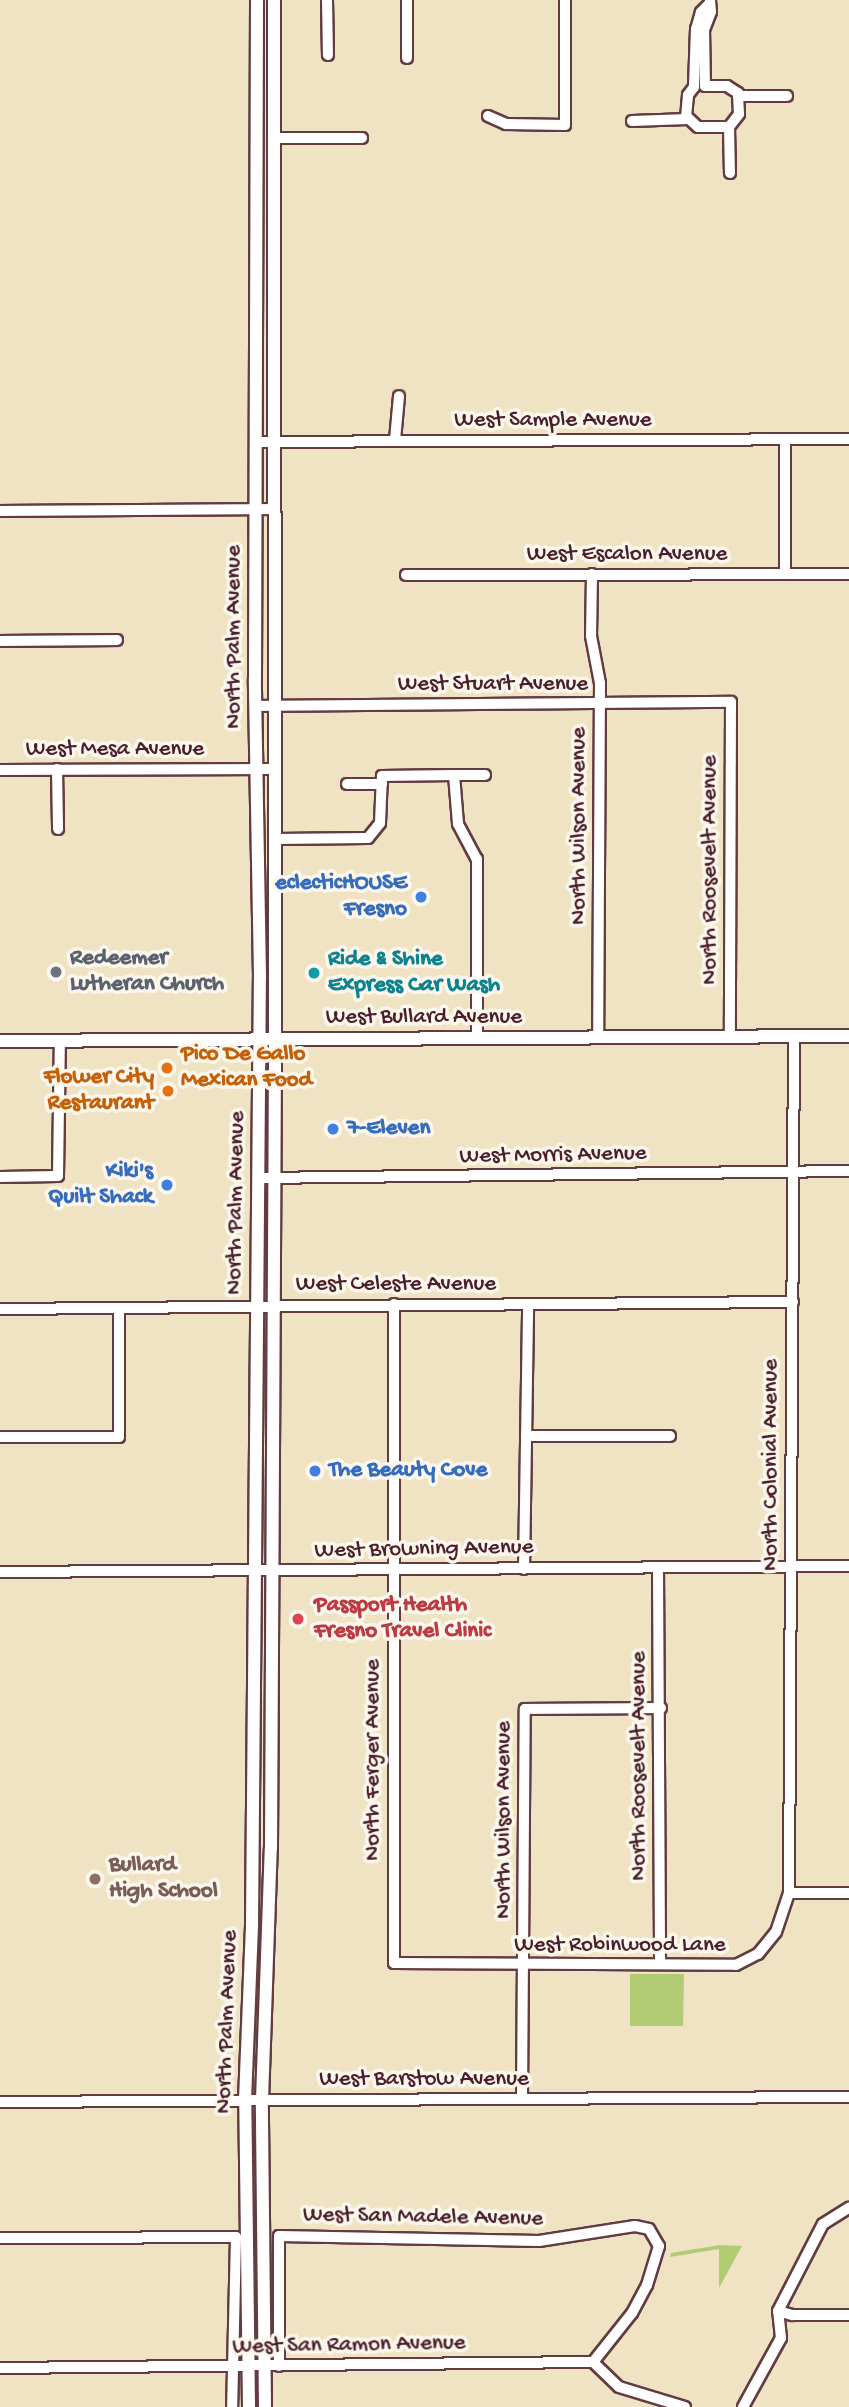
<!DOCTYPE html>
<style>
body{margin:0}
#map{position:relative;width:849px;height:2407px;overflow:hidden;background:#efe3c4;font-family:"Gochi Hand",sans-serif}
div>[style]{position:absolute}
.green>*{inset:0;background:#b1cc72}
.roads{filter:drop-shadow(2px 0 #633c42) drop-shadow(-2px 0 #633c42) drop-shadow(0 2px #633c42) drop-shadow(0 -2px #633c42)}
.minor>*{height:10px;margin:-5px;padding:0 5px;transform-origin:5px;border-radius:5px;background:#fff}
.major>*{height:12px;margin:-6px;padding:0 6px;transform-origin:6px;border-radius:6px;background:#fff}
.dots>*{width:19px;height:19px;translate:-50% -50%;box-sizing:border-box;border:4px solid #fbf7ec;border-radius:50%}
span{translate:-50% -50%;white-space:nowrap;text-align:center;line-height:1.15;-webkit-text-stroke:7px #fbf7ec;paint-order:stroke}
.street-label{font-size:23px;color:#4a1f2b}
.shop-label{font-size:23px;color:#366cbe;font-weight:700}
.right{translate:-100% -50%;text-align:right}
.left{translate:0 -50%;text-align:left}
.worship-label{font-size:23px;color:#5b616d;font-weight:700}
.culture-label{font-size:23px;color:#0d838f;font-weight:700}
.food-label{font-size:23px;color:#c56008;font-weight:700}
.health-label{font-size:23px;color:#be3a42;font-weight:700}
.education-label{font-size:23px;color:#785e54;font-weight:700}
</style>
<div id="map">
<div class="green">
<i style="clip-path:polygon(630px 1974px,684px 1974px,683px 2026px,630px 2026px)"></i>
<i style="clip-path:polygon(720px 2245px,742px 2246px,719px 2288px,719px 2249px,670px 2257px,671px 2253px)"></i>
</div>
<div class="roads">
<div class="minor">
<i style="left:327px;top:0;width:55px;rotate:89deg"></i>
<i style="left:407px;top:0;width:58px;rotate:90deg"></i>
<i style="left:710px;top:3px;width:13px;rotate:135deg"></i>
<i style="left:701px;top:12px;width:18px;rotate:106deg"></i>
<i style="left:696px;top:29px;width:58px;rotate:92deg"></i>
<i style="left:694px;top:87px;width:10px;rotate:127deg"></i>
<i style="left:688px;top:95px;width:21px;rotate:95deg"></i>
<i style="left:686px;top:116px;width:16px;rotate:43deg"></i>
<i style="left:698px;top:127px;width:31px"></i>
<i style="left:729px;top:127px;width:16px;rotate:-52deg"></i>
<i style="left:739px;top:114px;width:21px;rotate:-93deg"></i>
<i style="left:738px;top:93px;width:13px;rotate:-148deg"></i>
<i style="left:727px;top:86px;width:22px;rotate:180deg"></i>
<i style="left:705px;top:86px;width:56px;rotate:-91deg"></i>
<i style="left:704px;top:30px;width:19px;rotate:-69deg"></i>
<i style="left:711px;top:12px;width:12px;rotate:-95deg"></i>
<i style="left:738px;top:96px;width:49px"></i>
<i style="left:488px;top:116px;width:20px;rotate:24deg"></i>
<i style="left:506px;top:124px;width:59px;rotate:1deg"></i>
<i style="left:565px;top:125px;width:125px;rotate:-90deg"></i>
<i style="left:632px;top:121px;width:56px;rotate:-2deg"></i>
<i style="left:729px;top:127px;width:46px;rotate:88.8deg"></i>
<i style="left:273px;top:138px;width:89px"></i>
<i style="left:395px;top:440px;width:44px;rotate:-84.8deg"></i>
<i style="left:257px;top:442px;width:592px;rotate:-0.29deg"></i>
<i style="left:0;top:511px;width:273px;rotate:-0.4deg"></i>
<i style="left:785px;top:573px;width:133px;rotate:-90deg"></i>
<i style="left:592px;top:574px;width:62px;rotate:90.9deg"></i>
<i style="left:591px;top:636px;width:48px;rotate:79.2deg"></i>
<i style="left:600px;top:683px;width:355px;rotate:90.3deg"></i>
<i style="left:406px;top:575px;width:443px;rotate:-0.1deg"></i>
<i style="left:0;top:641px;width:117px;rotate:-0.5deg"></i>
<i style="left:256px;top:706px;width:475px;rotate:-0.5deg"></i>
<i style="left:731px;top:702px;width:335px;rotate:90.2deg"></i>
<i style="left:57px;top:769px;width:60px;rotate:89deg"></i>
<i style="left:0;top:770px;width:273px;rotate:-0.2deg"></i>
<i style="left:454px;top:775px;width:31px"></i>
<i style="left:347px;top:784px;width:35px"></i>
<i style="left:275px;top:839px;width:93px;rotate:-0.6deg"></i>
<i style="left:368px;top:838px;width:19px;rotate:-51deg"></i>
<i style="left:380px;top:823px;width:47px;rotate:-87.6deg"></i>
<i style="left:382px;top:776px;width:72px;rotate:-0.8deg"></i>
<i style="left:454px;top:775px;width:49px;rotate:85.3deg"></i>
<i style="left:458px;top:824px;width:40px;rotate:62deg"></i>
<i style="left:477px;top:859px;width:180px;rotate:90deg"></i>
<i style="left:0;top:1177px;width:58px;rotate:-1deg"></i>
<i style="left:58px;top:1176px;width:135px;rotate:-89.2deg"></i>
<i style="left:259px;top:1178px;width:590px;rotate:-0.68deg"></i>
<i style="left:394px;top:1304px;width:659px;rotate:90deg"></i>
<i style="left:394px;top:1963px;width:342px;rotate:0.3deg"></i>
<i style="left:736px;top:1965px;width:25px;rotate:-27deg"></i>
<i style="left:758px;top:1954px;width:28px;rotate:-51deg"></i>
<i style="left:776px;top:1932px;width:41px;rotate:-71.6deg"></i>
<i style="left:789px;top:1893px;width:856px;rotate:-89.67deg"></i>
<i style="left:0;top:1309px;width:793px;rotate:-0.51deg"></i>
<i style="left:526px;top:1436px;width:144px"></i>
<i style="left:0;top:1437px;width:119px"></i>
<i style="left:119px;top:1437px;width:129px;rotate:-90deg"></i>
<i style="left:658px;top:1568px;width:396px;rotate:89.7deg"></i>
<i style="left:524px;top:1569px;width:265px;rotate:-89.1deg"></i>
<i style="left:0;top:1572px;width:849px;rotate:-0.4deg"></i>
<i style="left:789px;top:1893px;width:60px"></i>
<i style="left:522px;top:2099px;width:390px;rotate:-89.6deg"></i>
<i style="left:525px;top:1709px;width:136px;rotate:-0.4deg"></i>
<i style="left:0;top:2102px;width:849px;rotate:-0.34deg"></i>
<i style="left:0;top:2238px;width:236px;rotate:-0.2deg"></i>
<i style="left:236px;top:2237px;width:170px;rotate:91.3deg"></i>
<i style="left:778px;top:2311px;width:15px;rotate:16deg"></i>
<i style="left:792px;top:2315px;width:57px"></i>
<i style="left:279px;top:2366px;width:130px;rotate:-90deg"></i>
<i style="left:279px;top:2236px;width:260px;rotate:1.1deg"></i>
<i style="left:539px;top:2241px;width:97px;rotate:-8.9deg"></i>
<i style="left:635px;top:2226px;width:14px;rotate:12deg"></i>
<i style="left:649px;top:2229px;width:20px;rotate:60deg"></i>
<i style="left:659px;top:2246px;width:41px;rotate:107.1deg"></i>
<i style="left:647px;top:2285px;width:32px;rotate:118deg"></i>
<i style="left:632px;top:2313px;width:63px;rotate:128.5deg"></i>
<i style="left:0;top:2368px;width:593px;rotate:-0.58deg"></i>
<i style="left:593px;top:2362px;width:36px;rotate:44deg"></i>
<i style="left:619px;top:2387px;width:69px;rotate:16.9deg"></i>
<i style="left:743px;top:2407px;width:79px;rotate:-61.2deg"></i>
<i style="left:781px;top:2338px;width:27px;rotate:-96deg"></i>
<i style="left:778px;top:2311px;width:98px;rotate:-62.7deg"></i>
<i style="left:823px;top:2224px;width:31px;rotate:-32deg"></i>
</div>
<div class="major">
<i style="left:0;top:1041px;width:849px;rotate:-0.34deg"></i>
<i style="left:249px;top:2407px;width:307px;rotate:-90.7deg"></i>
<i style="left:245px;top:2100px;width:177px;rotate:-87.7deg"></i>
<i style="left:252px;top:1923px;width:946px;rotate:-89.52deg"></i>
<i style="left:260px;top:977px;width:298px;rotate:-91deg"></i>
<i style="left:255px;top:679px;width:679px;rotate:-89.83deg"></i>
<i style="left:265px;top:2407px;width:307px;rotate:-90.6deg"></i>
<i style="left:262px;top:2100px;width:252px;rotate:-88deg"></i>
<i style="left:271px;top:1848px;width:778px;rotate:-89.71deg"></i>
<i style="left:275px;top:1070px;width:1070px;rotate:-90.05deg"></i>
</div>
</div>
<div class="dots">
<i style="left:421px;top:897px;background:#3f7fe0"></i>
<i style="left:56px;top:972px;background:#6b7280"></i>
<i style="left:314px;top:973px;background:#0f9aa8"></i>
<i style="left:167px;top:1068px;background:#e8710a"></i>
<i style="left:168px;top:1091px;background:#e8710a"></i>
<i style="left:333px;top:1129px;background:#3f7fe0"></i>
<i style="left:167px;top:1185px;background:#3f7fe0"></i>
<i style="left:315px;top:1471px;background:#3f7fe0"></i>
<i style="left:298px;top:1619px;background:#e0444e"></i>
<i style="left:95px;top:1879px;background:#8d6e63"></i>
</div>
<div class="street-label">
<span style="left:553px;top:421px">West Sample Avenue</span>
<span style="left:627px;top:555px">West Escalon Avenue</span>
<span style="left:235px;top:637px;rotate:-90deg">North Palm Avenue</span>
<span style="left:493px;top:685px">West Stuart Avenue</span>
<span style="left:115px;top:750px">West Mesa Avenue</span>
<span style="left:580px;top:826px;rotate:-90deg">North Wilson Avenue</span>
<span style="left:711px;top:870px;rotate:-90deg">North Roosevelt Avenue</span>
<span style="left:424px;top:1018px">West Bullard Avenue</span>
<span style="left:553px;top:1156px;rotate:-1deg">West Morris Avenue</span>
<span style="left:237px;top:1203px;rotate:-89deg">North Palm Avenue</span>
<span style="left:396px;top:1285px">West Celeste Avenue</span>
<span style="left:772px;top:1465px;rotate:-90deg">North Colonial Avenue</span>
<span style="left:424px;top:1550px;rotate:-1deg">West Browning Avenue</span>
<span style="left:374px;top:1760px;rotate:-90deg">North Ferger Avenue</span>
<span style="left:640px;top:1766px;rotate:-90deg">North Roosevelt Avenue</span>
<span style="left:505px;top:1820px;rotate:-90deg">North Wilson Avenue</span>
<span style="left:620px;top:1946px">West Robinwood Lane</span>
<span style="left:228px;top:2022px;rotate:-88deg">North Palm Avenue</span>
<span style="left:424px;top:2080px">West Barstow Avenue</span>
<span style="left:423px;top:2218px;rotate:1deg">West San Madele Avenue</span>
<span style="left:349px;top:2346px;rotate:-1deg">West San Ramon Avenue</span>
</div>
<div class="shop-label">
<span class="right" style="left:407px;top:897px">eclecticHOUSE<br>Fresno</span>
<span class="left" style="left:347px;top:1129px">7-Eleven</span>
<span class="right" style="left:153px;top:1185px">Kiki's<br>Quilt Shack</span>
<span class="left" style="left:329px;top:1471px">The Beauty Cove</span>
</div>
<div class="worship-label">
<span class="left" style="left:70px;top:972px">Redeemer<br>Lutheran Church</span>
</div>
<div class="culture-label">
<span class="left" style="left:328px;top:973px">Ride &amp; Shine<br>Express Car Wash</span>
</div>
<div class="food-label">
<span class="left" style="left:181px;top:1068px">Pico De Gallo<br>Mexican Food</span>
<span class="right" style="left:154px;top:1091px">Flower City<br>Restaurant</span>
</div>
<div class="health-label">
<span class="left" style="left:314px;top:1619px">Passport Health<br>Fresno Travel Clinic</span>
</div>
<div class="education-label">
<span class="left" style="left:109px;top:1879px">Bullard<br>High School</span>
</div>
</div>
